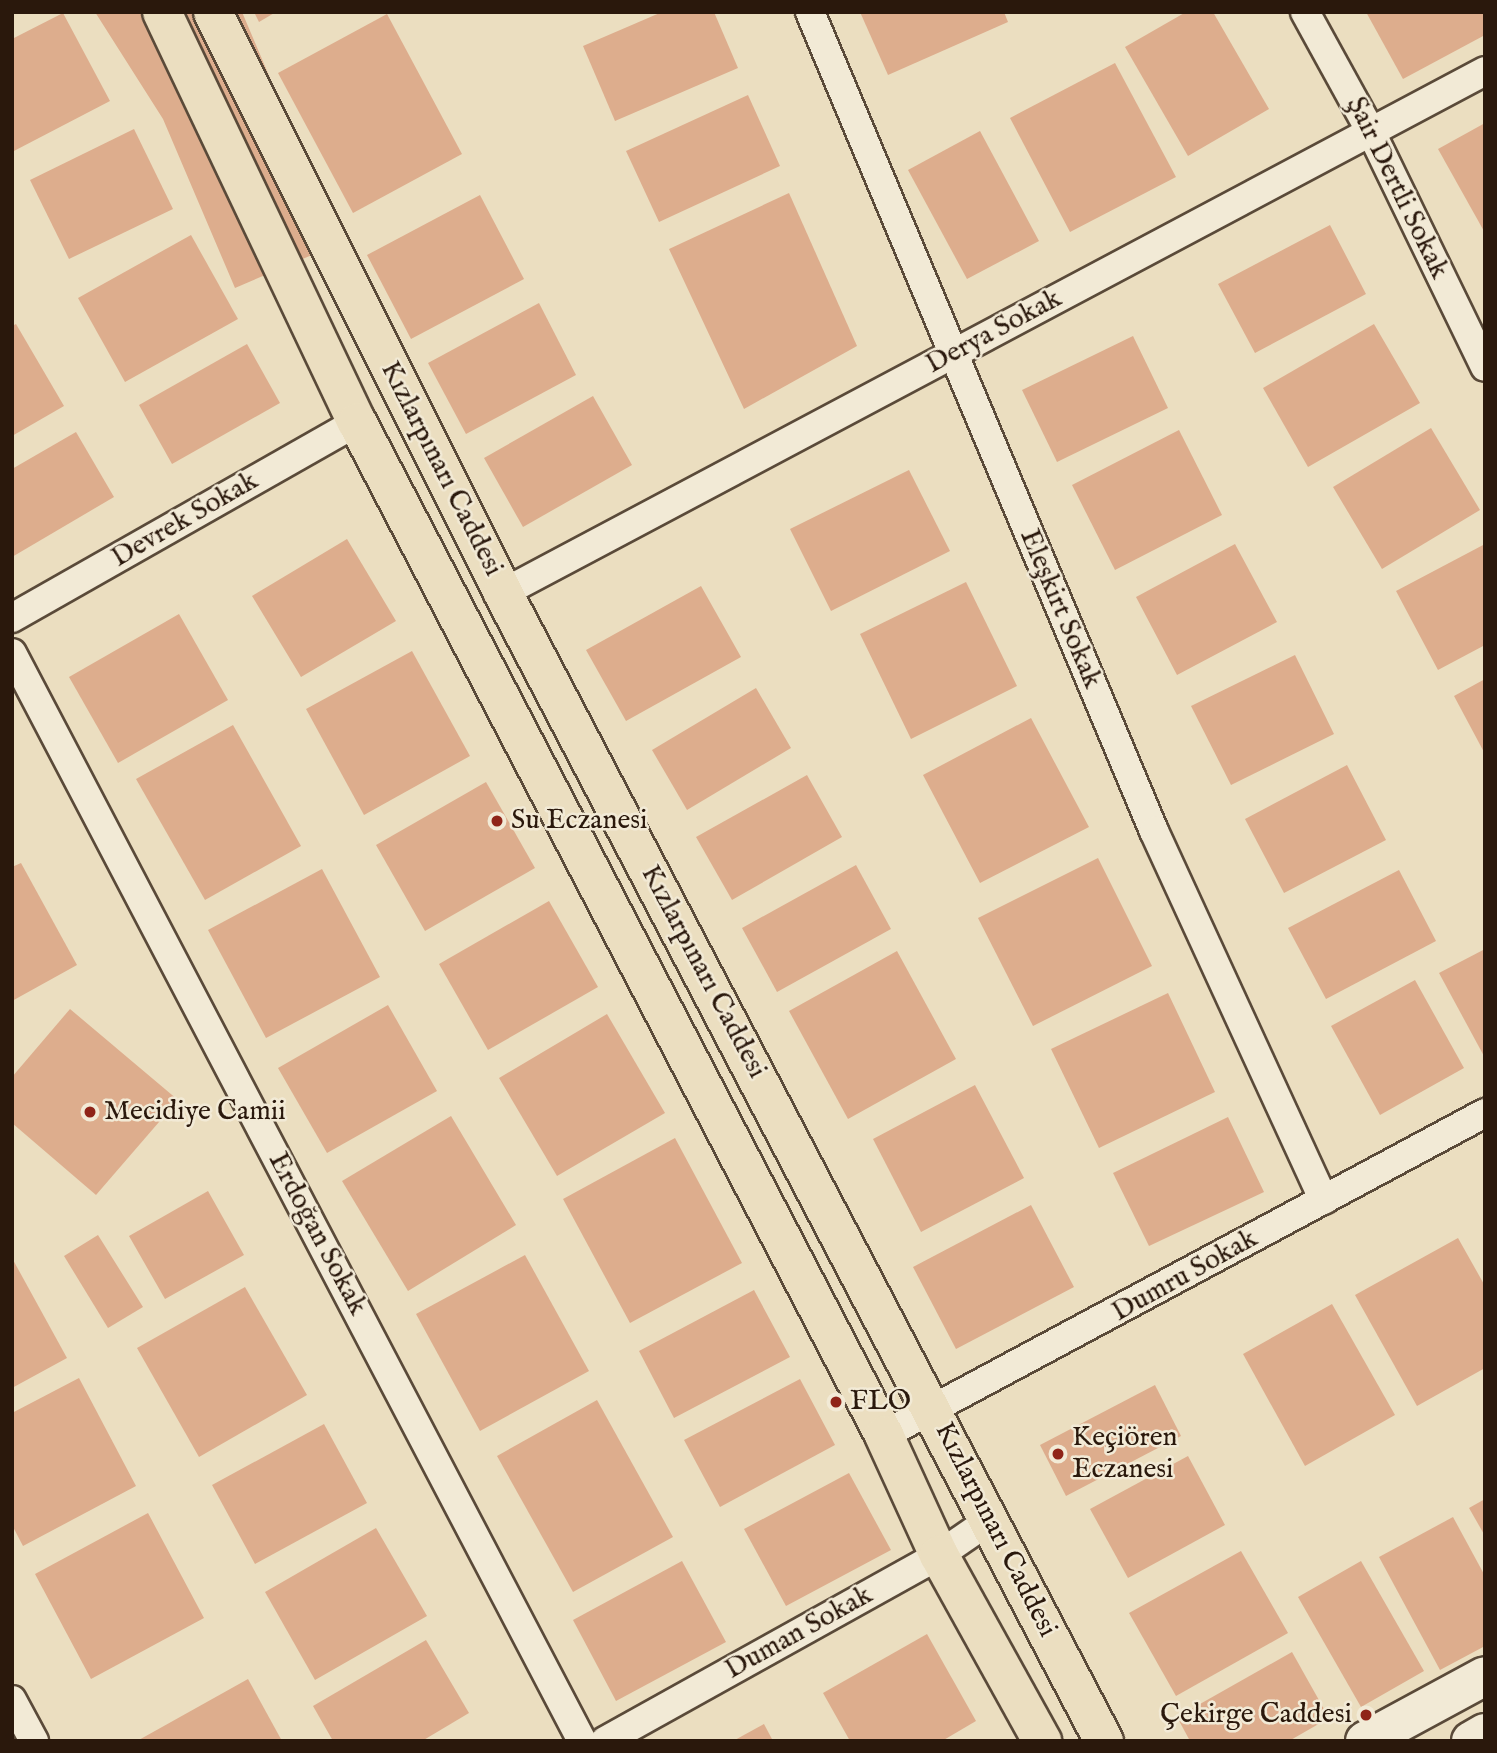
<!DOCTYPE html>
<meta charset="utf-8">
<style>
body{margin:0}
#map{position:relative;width:1497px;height:1753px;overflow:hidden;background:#ebdec0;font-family:"IM FELL English",serif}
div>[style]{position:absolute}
.building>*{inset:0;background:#ddad8d}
.roads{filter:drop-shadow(2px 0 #5a4a39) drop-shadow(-2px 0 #5a4a39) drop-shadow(0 2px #5a4a39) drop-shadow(0 -2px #5a4a39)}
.minor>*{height:28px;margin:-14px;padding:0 14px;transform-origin:14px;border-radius:14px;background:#f2ead6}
.secondary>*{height:38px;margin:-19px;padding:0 19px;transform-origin:19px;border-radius:19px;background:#f2ead6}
.primary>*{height:38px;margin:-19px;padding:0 19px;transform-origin:19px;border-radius:19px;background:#ebdec0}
.dots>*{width:19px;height:19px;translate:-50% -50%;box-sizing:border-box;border:4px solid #f2ead6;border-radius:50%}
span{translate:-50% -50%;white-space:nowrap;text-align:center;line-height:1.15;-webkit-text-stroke:5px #f2ead6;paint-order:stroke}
.street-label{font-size:28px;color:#2a180c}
.poi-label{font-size:28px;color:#2a180c}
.left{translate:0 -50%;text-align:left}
.right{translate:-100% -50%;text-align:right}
.frame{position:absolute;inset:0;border:14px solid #2a180c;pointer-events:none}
</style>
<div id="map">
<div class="building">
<i style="clip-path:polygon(95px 12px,242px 12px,340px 243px,235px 288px,163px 119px)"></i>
<i style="clip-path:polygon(254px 12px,276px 12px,259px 22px)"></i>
<i style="clip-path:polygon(662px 12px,714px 12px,738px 68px,615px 121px,583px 46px)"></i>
<i style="clip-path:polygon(860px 12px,1004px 12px,1008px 22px,888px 75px)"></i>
<i style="clip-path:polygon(1186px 12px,1213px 12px,1269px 109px,1188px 156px,1125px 47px)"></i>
<i style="clip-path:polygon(1366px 12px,1485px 12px,1485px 35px,1403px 79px)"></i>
<i style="clip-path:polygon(63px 13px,110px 101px,12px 152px,12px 39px)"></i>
<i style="clip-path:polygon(387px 14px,462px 154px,353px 213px,278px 73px)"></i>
<i style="clip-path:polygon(1115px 63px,1176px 177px,1070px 232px,1010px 118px)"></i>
<i style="clip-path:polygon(748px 95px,780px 166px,659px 222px,626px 151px)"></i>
<i style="clip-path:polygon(1485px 123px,1485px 233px,1438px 149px)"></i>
<i style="clip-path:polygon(134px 129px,173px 209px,69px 259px,30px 180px)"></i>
<i style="clip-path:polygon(980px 131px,1039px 241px,967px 279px,908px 170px)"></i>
<i style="clip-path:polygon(789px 193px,857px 346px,744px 409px,669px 249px)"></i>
<i style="clip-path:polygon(480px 195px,524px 279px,411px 339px,367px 255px)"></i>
<i style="clip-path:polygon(1330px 225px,1366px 294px,1255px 353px,1218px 284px)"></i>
<i style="clip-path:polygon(191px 235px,238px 319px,125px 382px,78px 298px)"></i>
<i style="clip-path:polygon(539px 303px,576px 375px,466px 434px,428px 363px)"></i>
<i style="clip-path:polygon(16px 324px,64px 406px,12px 436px,12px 326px)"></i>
<i style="clip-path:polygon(1374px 324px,1420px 403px,1308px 467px,1263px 388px)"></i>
<i style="clip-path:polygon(1133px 336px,1168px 408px,1057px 462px,1022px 390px)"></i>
<i style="clip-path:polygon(247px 344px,280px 403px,172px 464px,139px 405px)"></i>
<i style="clip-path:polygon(593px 396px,632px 465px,523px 527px,484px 458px)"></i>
<i style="clip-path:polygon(1431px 428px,1480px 510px,1382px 569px,1333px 487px)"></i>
<i style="clip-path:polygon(1179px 430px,1222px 515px,1115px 570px,1072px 485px)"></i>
<i style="clip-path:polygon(76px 432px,114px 497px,12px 557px,12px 469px)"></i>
<i style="clip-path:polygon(909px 470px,950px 551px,831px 611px,790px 529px)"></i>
<i style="clip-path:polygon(347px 539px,396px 621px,301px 677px,252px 596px)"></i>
<i style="clip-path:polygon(1235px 544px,1277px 622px,1177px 675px,1136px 597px)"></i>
<i style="clip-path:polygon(1485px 544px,1485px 645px,1438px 670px,1396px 591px)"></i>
<i style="clip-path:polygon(966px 582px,1017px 686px,911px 739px,860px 634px)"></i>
<i style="clip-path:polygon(701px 586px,741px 657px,626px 721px,586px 650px)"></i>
<i style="clip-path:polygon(179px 614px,228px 700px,118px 763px,69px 677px)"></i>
<i style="clip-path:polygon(412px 651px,470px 756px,364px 815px,306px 709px)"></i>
<i style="clip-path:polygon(1295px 655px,1334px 734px,1231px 785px,1191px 706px)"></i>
<i style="clip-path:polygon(1485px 679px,1485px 754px,1454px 696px)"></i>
<i style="clip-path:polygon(756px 688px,791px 748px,687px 810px,652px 750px)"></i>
<i style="clip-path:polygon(1031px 718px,1089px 827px,980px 883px,923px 775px)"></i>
<i style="clip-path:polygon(233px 725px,301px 846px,205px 900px,136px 779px)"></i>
<i style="clip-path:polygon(1347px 765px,1386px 840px,1284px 893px,1245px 819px)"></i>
<i style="clip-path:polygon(807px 775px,842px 837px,732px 900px,696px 837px)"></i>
<i style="clip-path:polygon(486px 782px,535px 868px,425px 931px,376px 845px)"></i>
<i style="clip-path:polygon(1098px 858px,1152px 966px,1033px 1026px,978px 918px)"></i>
<i style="clip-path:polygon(21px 863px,77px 965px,12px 1001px,12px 867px)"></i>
<i style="clip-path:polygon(856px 865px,891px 929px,777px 992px,742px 928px)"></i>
<i style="clip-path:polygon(322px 869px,380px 977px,266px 1038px,208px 930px)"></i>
<i style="clip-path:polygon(1399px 870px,1436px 941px,1326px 999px,1288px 928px)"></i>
<i style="clip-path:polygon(549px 901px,598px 987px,488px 1050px,439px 964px)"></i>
<i style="clip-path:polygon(1485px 949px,1485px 1058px,1439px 973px)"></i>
<i style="clip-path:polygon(897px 951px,956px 1059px,848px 1119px,789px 1011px)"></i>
<i style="clip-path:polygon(1415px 980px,1464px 1068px,1380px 1115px,1331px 1026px)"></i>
<i style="clip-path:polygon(1168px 993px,1215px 1092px,1099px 1148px,1051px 1049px)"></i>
<i style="clip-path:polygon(388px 1005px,437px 1091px,327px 1153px,278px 1068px)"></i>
<i style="clip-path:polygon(70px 1009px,178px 1100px,96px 1195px,12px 1123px,12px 1077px)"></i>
<i style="clip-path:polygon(607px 1014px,665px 1113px,557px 1176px,499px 1078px)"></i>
<i style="clip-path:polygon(975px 1085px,1024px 1178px,921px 1232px,873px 1139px)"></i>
<i style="clip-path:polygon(451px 1116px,516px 1225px,408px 1291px,342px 1181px)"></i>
<i style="clip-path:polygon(1228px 1117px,1264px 1192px,1149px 1246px,1113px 1173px)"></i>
<i style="clip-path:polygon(675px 1138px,742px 1263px,630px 1323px,563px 1199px)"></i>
<i style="clip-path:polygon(208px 1191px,244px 1255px,165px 1299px,129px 1236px)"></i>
<i style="clip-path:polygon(1031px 1205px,1074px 1287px,956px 1349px,913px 1267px)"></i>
<i style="clip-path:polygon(98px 1235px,143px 1307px,108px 1328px,64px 1256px)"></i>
<i style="clip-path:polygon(1458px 1238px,1485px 1286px,1485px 1368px,1417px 1406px,1355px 1295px)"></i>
<i style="clip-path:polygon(525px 1255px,589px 1371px,480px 1431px,416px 1314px)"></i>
<i style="clip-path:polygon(12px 1258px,67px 1358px,12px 1388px)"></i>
<i style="clip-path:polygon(245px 1287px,307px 1395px,199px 1457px,137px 1348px)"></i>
<i style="clip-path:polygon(754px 1290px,790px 1357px,674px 1418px,639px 1351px)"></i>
<i style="clip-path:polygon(1332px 1304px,1395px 1415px,1305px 1466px,1243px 1354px)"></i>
<i style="clip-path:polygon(79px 1378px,136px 1486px,23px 1546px,12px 1525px,12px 1413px)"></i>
<i style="clip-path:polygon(800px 1379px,835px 1445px,720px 1507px,684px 1440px)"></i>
<i style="clip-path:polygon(1155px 1385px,1181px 1436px,1066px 1496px,1040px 1445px)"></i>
<i style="clip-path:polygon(597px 1400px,673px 1537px,573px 1592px,497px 1456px)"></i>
<i style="clip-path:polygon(324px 1424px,367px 1503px,255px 1564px,212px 1485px)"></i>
<i style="clip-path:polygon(1188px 1456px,1225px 1525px,1128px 1578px,1090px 1509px)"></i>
<i style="clip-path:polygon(849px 1473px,891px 1550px,786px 1606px,744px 1529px)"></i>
<i style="clip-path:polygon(1485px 1499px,1485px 1536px,1469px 1508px)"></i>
<i style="clip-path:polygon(148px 1513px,204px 1618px,91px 1679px,35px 1574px)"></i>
<i style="clip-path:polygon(1453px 1517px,1485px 1576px,1485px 1646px,1440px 1670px,1379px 1557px)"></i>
<i style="clip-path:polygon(376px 1528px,427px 1616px,315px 1680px,265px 1592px)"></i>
<i style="clip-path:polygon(1241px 1551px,1288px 1633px,1176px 1696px,1129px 1613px)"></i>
<i style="clip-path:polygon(682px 1561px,726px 1642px,616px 1701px,573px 1620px)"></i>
<i style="clip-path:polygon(1361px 1561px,1424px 1671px,1361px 1707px,1298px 1597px)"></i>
<i style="clip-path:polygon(927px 1634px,976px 1721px,942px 1741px,850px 1741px,823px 1693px)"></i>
<i style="clip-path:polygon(426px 1640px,469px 1713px,422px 1741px,333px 1741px,313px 1706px)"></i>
<i style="clip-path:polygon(1292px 1652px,1329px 1718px,1289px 1741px,1190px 1741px,1177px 1717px)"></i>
<i style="clip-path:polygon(248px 1679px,282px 1741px,137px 1741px)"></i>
<i style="clip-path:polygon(764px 1724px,773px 1741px,733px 1741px)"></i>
</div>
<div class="roads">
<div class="minor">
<i style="left:810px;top:12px;width:888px;rotate:67.22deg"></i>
<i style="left:1154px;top:831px;width:406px;rotate:65.3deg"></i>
<i style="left:1305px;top:12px;width:137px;rotate:61.2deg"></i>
<i style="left:1371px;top:132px;width:261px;rotate:64.1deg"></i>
<i style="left:503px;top:593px;width:1112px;rotate:-27.99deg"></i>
<i style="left:12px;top:618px;width:397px;rotate:-29.6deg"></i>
<i style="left:12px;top:653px;width:1228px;rotate:62.35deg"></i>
<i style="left:884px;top:1435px;width:682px;rotate:-28.18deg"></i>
<i style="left:12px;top:1700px;width:47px;rotate:61.8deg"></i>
<i style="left:605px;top:1741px;width:382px;rotate:-29.1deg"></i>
<i style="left:939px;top:1555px;width:62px;rotate:-34.5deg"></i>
</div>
<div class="secondary">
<i style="left:1365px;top:1741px;width:136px;rotate:-28.4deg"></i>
<i style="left:1471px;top:1741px;width:16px;rotate:-30deg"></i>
</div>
<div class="primary">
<i style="left:162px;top:12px;width:454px;rotate:64.6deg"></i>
<i style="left:357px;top:422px;width:1142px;rotate:62.51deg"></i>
<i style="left:884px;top:1435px;width:132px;rotate:65.4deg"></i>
<i style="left:939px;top:1555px;width:213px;rotate:61deg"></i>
<i style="left:213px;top:12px;width:649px;rotate:63.47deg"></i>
<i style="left:503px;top:593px;width:1296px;rotate:62.37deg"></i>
</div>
</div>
<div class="dots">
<i style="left:497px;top:821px;background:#8f2418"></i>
<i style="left:90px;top:1112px;background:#8f2418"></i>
<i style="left:836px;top:1402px;background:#8f2418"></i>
<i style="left:1058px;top:1454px;background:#8f2418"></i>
<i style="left:1366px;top:1715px;background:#8f2418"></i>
</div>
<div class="street-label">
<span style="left:1397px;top:188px;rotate:64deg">Şair Dertli Sokak</span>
<span style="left:994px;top:332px;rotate:-28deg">Derya Sokak</span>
<span style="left:441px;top:469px;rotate:63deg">Kızlarpınarı Caddesi</span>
<span style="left:185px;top:520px;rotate:-30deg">Devrek Sokak</span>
<span style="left:1060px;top:609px;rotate:67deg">Eleşkirt Sokak</span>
<span style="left:703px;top:972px;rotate:62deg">Kızlarpınarı Caddesi</span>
<span style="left:317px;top:1234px;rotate:62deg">Erdoğan Sokak</span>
<span style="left:1185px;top:1276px;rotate:-29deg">Dumru Sokak</span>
<span style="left:995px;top:1530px;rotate:63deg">Kızlarpınarı Caddesi</span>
<span style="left:799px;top:1633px;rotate:-29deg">Duman Sokak</span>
</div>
<div class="poi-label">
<span class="left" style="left:511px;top:821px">Su Eczanesi</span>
<span class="left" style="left:104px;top:1112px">Mecidiye Camii</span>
<span class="left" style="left:850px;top:1402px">FLO</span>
<span class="left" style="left:1072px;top:1454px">Keçiören<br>Eczanesi</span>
<span class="right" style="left:1352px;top:1715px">Çekirge Caddesi</span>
</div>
<div class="frame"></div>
</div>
